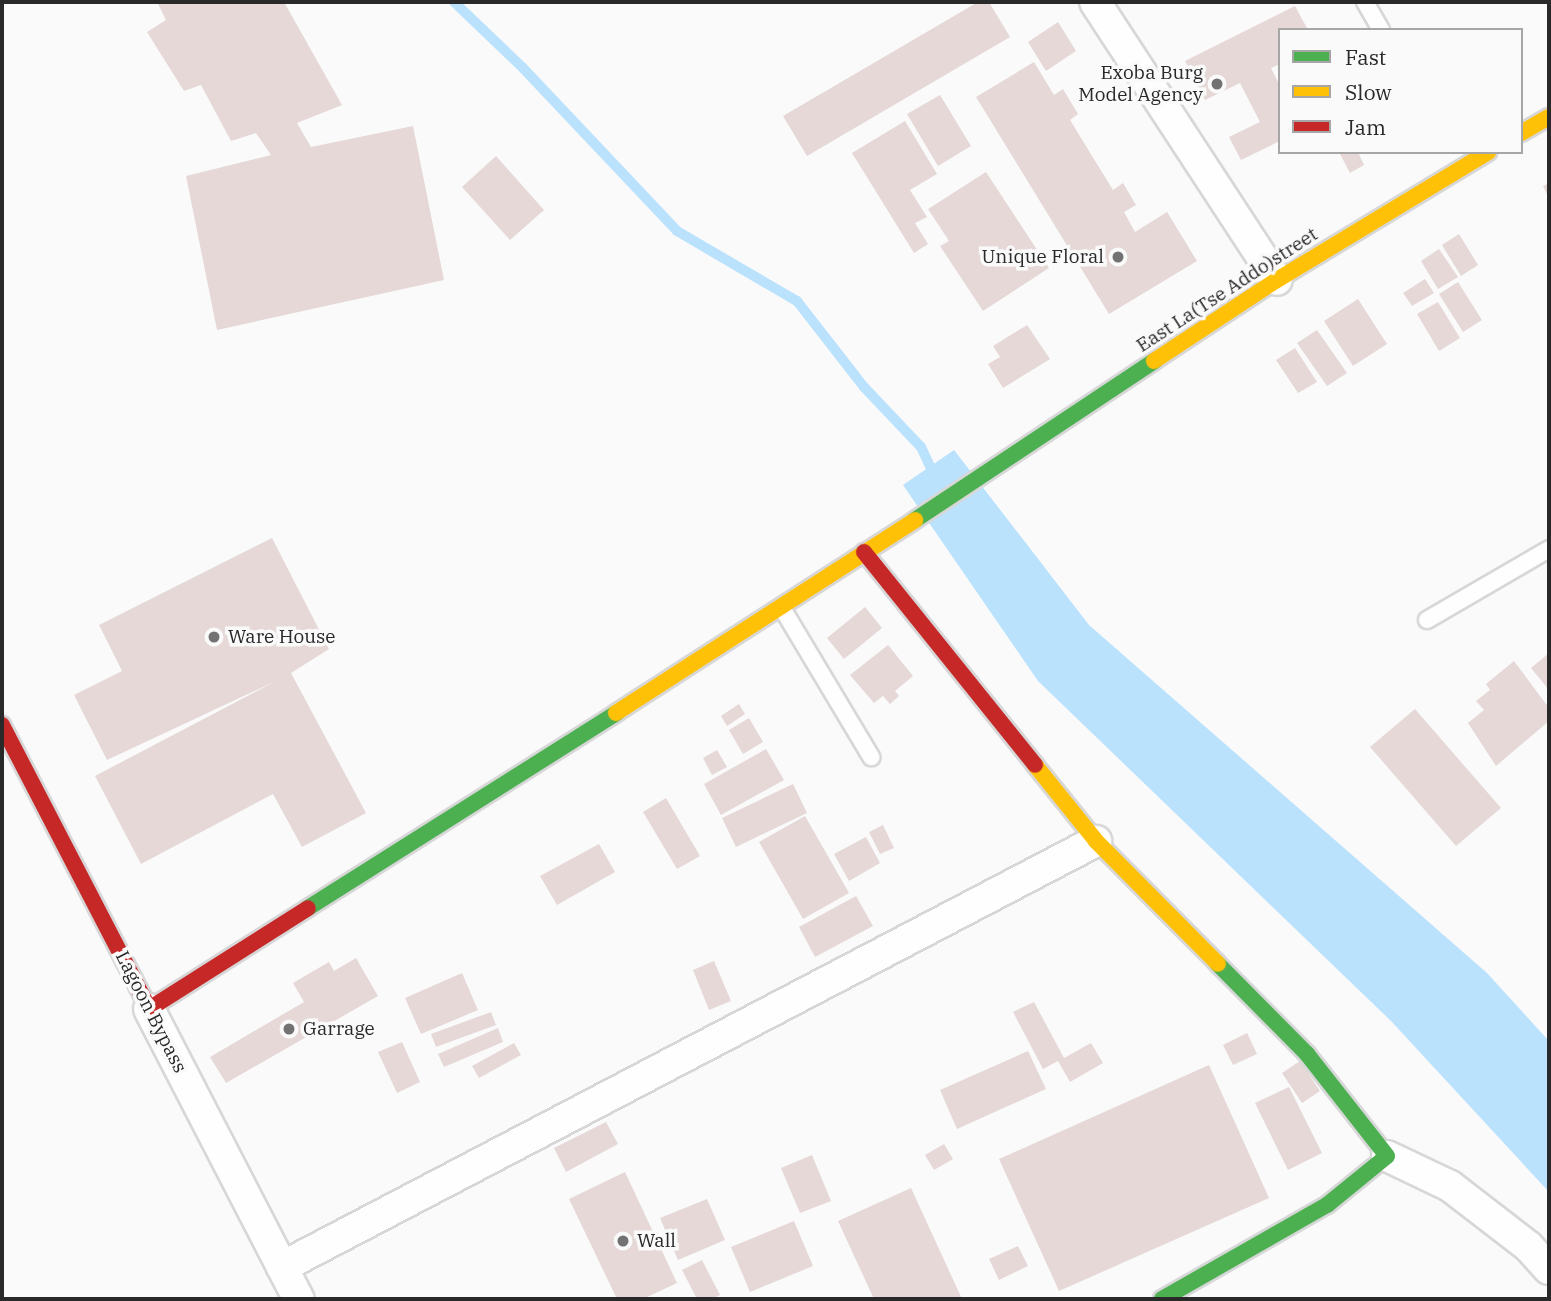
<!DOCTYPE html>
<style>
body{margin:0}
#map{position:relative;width:1551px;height:1301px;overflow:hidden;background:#fafafb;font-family:"IBM Plex Serif",serif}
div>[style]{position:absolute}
.water>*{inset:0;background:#bae2fc}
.stream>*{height:10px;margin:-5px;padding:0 5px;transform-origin:5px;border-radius:5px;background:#bae2fc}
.building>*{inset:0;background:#e5d8d7}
.roads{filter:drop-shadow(2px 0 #d7d7d8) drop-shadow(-2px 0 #d7d7d8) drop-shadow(0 2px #d7d7d8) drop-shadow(0 -2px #d7d7d8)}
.lane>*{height:16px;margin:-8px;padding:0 8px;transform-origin:8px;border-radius:8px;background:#fefefe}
.street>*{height:30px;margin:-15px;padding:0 15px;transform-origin:15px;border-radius:15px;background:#fefefe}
.fast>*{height:16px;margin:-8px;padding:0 8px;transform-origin:8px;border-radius:8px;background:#4caf50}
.slow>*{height:16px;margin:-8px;padding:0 8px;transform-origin:8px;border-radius:8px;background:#ffc107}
.jam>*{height:16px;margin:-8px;padding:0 8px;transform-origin:8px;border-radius:8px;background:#c62828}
.dots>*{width:19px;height:19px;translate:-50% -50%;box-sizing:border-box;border:4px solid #fafafb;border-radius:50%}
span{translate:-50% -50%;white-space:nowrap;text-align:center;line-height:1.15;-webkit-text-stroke:7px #fafafb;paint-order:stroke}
.poi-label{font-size:19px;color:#292929}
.right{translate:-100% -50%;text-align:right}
.left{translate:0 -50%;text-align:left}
.street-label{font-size:19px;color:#292929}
.frame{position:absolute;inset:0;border:4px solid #292929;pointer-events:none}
.legend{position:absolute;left:1278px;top:28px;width:245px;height:126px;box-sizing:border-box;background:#fafafb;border:2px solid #a6a6a7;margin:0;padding:9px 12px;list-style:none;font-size:21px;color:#292929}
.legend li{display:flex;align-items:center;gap:14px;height:35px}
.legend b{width:35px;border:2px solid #a6a6a7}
</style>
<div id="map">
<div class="water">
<i style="clip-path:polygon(954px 450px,1089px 625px,1487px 973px,1549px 1041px,1549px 1192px,1391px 1021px,1038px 681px,903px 485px)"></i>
</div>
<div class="stream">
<i style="left:454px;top:2px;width:95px;rotate:43.7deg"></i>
<i style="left:523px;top:68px;width:224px;rotate:46.6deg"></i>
<i style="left:677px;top:231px;width:139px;rotate:30.3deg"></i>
<i style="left:797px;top:301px;width:109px;rotate:52.1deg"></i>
<i style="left:864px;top:387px;width:83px;rotate:46.5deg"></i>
<i style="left:921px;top:447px;width:35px;rotate:65deg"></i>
</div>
<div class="building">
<i style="clip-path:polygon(157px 2px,284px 2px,342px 105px,297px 123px,311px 147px,413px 126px,444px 280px,217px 330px,186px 176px,271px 155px,256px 133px,231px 141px,201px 85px,184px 91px,147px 32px,166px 20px)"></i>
<i style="clip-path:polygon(978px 2px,989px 2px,1010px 37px,807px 156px,783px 116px)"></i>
<i style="clip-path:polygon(1295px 6px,1308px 30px,1280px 30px,1280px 64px,1271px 68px,1280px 86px,1280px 141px,1241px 160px,1229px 137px,1260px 122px,1240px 83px,1205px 100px,1185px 61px)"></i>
<i style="clip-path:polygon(1058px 22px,1076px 51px,1046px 71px,1028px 42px)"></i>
<i style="clip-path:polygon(1034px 62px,1054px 95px,1063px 89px,1078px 114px,1070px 120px,1113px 190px,1123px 183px,1136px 205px,1124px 212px,1135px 232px,1167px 212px,1197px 261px,1109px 314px,976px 97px)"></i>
<i style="clip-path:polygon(940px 95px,971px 146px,938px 166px,907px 114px)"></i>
<i style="clip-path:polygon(905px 121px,937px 174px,910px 190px,927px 217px,915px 223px,928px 244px,914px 253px,852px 153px)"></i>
<i style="clip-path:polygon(1358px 152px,1364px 165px,1350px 173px,1340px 154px)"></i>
<i style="clip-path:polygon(496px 156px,544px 210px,510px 240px,462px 187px)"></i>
<i style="clip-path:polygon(986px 172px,1049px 268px,983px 311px,940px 246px,949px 241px,928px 209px)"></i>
<i style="clip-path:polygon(1549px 183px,1549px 198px,1543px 186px)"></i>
<i style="clip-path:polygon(1459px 234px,1478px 265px,1461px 276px,1442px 245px)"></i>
<i style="clip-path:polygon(1439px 249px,1458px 277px,1438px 289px,1421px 261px)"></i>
<i style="clip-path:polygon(1425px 279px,1434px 293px,1412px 306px,1403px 293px)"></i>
<i style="clip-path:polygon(1458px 282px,1482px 320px,1463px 332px,1439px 294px)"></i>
<i style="clip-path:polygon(1358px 299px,1387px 344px,1353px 366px,1324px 321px)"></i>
<i style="clip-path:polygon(1438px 302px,1460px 338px,1439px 351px,1417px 314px)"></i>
<i style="clip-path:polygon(1027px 325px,1050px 359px,1003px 388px,988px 364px,1000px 357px,993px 346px)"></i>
<i style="clip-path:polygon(1317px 330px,1347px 373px,1327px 386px,1297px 343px)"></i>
<i style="clip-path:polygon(1295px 348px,1317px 382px,1298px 393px,1276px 360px)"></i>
<i style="clip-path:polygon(272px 538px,329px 649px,291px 673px,366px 813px,302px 847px,273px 794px,141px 864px,95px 776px,276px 681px,107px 760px,74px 695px,122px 671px,99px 625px)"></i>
<i style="clip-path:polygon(865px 607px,882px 628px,844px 659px,827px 638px)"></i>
<i style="clip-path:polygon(888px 645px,913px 676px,895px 691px,899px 696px,890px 704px,883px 696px,874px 703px,850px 675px)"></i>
<i style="clip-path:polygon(1549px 653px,1549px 690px,1531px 668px)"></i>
<i style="clip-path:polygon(1514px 661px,1549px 708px,1549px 721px,1496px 766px,1468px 723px,1484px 710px,1476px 701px,1490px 690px,1486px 684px)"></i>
<i style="clip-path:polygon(739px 704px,745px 714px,727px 726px,721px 716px)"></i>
<i style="clip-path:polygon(1415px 709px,1501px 808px,1456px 846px,1370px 747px)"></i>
<i style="clip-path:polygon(749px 718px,763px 742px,743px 754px,729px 730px)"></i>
<i style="clip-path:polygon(766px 749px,784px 780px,721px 815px,704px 784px)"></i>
<i style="clip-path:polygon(717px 750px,727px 767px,712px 775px,703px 758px)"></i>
<i style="clip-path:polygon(793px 784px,807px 813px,736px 847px,722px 818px)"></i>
<i style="clip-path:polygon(666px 798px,700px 856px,677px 869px,643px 812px)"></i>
<i style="clip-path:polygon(805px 816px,849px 893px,803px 919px,759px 842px)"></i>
<i style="clip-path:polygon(883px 825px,894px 848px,880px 854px,869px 832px)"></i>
<i style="clip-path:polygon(866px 837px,880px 863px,849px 881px,834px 854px)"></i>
<i style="clip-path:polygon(599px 844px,615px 872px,557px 905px,540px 876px)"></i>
<i style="clip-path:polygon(856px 896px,873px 926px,815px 957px,799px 927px)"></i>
<i style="clip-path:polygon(356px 958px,378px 996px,226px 1083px,210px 1057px,304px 1002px,293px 983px,329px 962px,334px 971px)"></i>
<i style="clip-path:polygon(714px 961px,731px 1001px,709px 1010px,693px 970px)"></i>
<i style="clip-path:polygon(462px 973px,478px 1010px,421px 1034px,405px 998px)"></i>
<i style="clip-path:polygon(1034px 1002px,1064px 1058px,1091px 1043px,1103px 1063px,1070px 1082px,1058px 1061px,1043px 1069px,1013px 1012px)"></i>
<i style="clip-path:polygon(491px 1012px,496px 1025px,436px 1047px,431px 1034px)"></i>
<i style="clip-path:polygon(498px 1028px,503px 1042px,444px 1067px,438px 1054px)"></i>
<i style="clip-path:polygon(1247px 1033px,1257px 1054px,1233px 1065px,1223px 1045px)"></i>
<i style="clip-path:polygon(402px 1042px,420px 1082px,397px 1093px,378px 1052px)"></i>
<i style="clip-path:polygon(514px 1043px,521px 1055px,479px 1078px,472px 1066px)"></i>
<i style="clip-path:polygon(1028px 1051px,1046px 1089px,957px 1129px,940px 1090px)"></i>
<i style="clip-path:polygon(1300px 1061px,1320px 1091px,1302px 1103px,1282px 1073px)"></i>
<i style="clip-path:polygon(1209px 1065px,1269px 1198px,1059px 1291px,999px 1159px)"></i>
<i style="clip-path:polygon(1289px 1087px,1322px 1153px,1288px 1170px,1255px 1103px)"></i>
<i style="clip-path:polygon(606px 1122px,618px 1144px,566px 1172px,554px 1148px)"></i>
<i style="clip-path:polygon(944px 1144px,953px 1159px,934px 1170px,925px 1155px)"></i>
<i style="clip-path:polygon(812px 1155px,831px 1201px,800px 1213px,781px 1168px)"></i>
<i style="clip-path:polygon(625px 1172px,677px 1283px,643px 1299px,617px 1299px,569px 1199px)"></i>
<i style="clip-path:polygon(911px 1188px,962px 1299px,874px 1299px,838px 1221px)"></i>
<i style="clip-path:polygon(707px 1199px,725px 1240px,678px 1260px,660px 1218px)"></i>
<i style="clip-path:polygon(794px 1221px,813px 1266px,750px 1292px,731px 1247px)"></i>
<i style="clip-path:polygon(1018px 1246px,1028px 1266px,999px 1280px,989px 1259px)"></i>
<i style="clip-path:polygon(702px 1260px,720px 1295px,712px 1299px,697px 1299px,682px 1270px)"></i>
</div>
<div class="roads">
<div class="lane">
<i style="left:1365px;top:2px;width:32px;rotate:60deg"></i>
<i style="left:782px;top:608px;width:174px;rotate:59.1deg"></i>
<i style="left:1427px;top:620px;width:141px;rotate:-30.2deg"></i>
</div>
<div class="street">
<i style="left:1095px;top:2px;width:332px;rotate:56.8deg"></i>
<i style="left:149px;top:1009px;width:326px;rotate:62.7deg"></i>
<i style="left:1387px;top:1156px;width:70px;rotate:25.5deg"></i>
<i style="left:1450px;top:1186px;width:98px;rotate:37.6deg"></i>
<i style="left:1528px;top:1246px;width:31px;rotate:48deg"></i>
<i style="left:282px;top:1267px;width:919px;rotate:-27.62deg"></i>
</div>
<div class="fast">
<i style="left:915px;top:520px;width:287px;rotate:-33.6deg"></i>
<i style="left:308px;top:908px;width:365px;rotate:-32.3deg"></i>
<i style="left:1162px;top:1299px;width:190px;rotate:-29.7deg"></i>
<i style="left:1327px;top:1205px;width:77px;rotate:-39.2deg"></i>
<i style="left:1387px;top:1156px;width:130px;rotate:-128.1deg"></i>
<i style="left:1307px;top:1054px;width:127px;rotate:-134.7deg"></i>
</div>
<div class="slow">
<i style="left:1521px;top:133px;width:32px;rotate:-30deg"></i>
<i style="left:1154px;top:361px;width:147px;rotate:-33.4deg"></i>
<i style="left:1277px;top:280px;width:247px;rotate:-31.2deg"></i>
<i style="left:616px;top:713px;width:356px;rotate:-32.8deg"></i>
<i style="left:1035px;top:765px;width:97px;rotate:51.2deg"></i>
<i style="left:1096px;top:841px;width:173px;rotate:45.2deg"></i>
</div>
<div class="jam">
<i style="left:864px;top:552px;width:273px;rotate:51.2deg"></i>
<i style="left:2px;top:725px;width:320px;rotate:62.6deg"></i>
<i style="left:149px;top:1009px;width:188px;rotate:-32.4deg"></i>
</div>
</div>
<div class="dots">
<i style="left:1217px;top:84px;background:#727272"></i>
<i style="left:1118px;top:257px;background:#727272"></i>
<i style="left:214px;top:637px;background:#727272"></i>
<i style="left:289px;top:1029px;background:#727272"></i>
<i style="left:623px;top:1241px;background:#727272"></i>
</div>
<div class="poi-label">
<span class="right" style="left:1203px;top:84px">Exoba Burg<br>Model Agency</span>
<span class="right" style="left:1104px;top:257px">Unique Floral</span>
<span class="left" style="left:228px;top:637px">Ware House</span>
<span class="left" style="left:303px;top:1029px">Garrage</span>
<span class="left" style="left:637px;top:1241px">Wall</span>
</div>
<div class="street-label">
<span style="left:1227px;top:290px;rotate:-33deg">East La(Tse Addo)street</span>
<span style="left:151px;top:1012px;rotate:63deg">Lagoon Bypass</span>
</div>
<div class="frame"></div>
<ul class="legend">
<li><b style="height:9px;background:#4caf50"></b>Fast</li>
<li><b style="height:9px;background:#ffc107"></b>Slow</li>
<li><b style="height:9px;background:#c62828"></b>Jam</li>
</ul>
</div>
